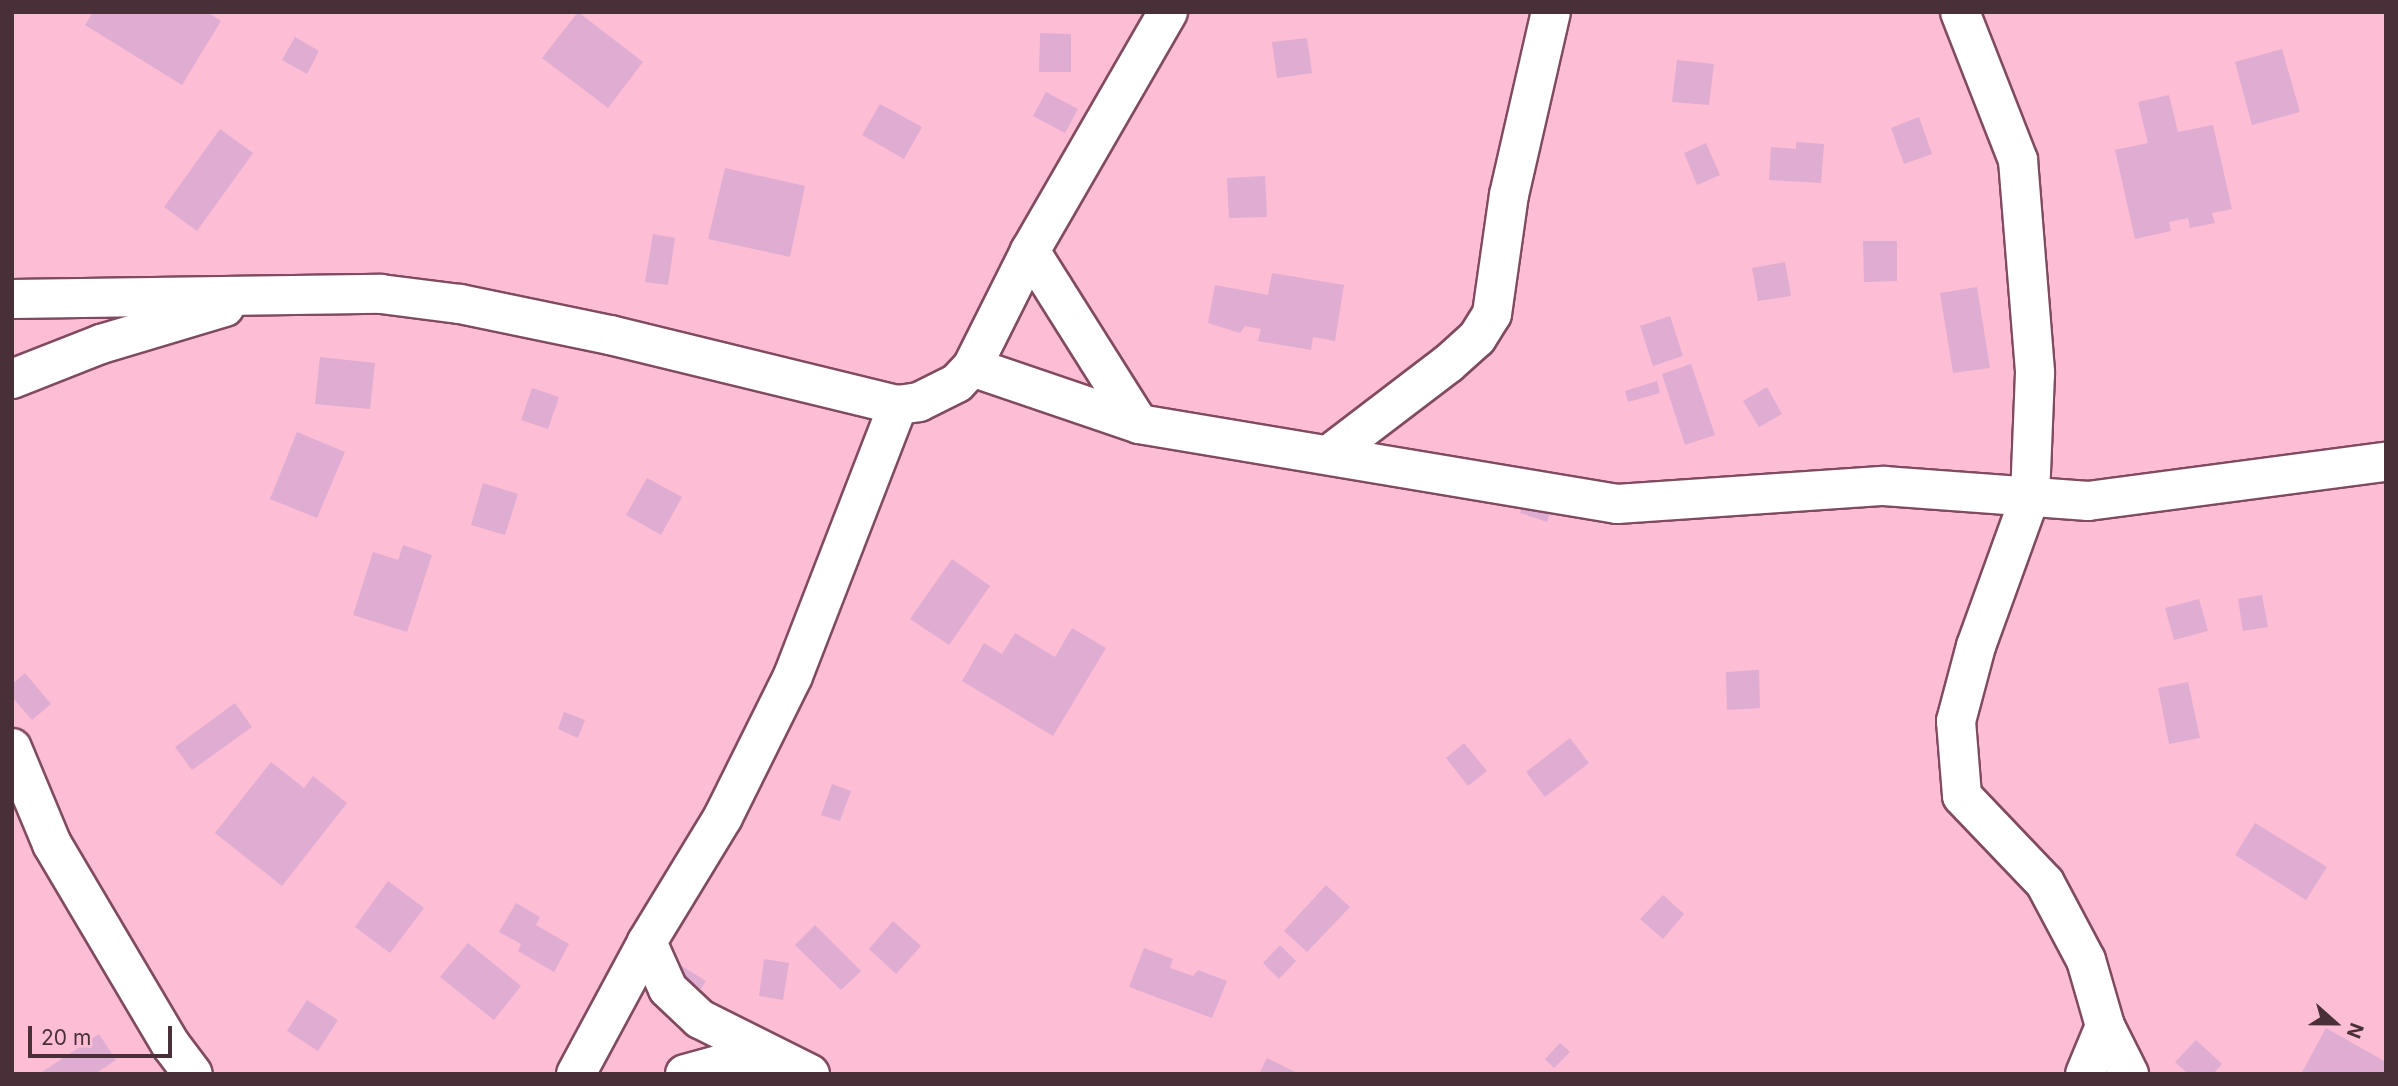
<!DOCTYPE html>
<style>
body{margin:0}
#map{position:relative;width:2398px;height:1086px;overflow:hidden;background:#fdbed5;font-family:Inter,sans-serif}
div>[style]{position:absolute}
.building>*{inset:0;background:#dfacd2}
.roads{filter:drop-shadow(2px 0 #804b60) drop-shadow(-2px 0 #804b60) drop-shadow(0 2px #804b60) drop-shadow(0 -2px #804b60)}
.street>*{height:38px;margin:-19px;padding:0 19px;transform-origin:19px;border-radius:19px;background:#fff}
span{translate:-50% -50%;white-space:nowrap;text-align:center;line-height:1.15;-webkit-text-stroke:5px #fdbed5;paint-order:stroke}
.frame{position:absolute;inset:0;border:14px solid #482f38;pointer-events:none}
.north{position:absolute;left:2300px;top:988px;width:70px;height:70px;-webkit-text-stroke:5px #fdbed5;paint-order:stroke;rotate:111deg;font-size:19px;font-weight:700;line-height:28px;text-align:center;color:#482f38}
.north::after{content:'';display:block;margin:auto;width:24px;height:32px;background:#482f38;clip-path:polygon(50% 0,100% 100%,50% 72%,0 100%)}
.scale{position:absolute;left:28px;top:1026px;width:144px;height:32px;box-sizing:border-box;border:4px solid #482f38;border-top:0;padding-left:9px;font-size:21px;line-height:24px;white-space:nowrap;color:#482f38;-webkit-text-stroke:5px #fdbed5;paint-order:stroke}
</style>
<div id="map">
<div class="building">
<i style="clip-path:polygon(93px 12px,207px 12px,221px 21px,182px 85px,85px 25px)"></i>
<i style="clip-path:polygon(578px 12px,643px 62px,608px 108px,542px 58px)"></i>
<i style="clip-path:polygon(1040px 33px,1071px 34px,1071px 72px,1039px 72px)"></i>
<i style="clip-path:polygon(295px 37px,319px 51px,307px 74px,282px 60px)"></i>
<i style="clip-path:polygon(1307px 38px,1312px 73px,1277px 78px,1272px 42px)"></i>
<i style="clip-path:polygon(2282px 49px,2300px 112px,2252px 125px,2235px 62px)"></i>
<i style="clip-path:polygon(1677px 60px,1714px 64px,1709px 105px,1672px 102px)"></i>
<i style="clip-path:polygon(1046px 92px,1078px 109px,1065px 133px,1033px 116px)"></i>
<i style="clip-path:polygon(2169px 95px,2178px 132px,2213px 125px,2232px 209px,2212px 213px,2215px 223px,2190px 228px,2188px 218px,2169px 222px,2171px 231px,2135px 239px,2115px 150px,2148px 143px,2138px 102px)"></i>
<i style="clip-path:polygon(880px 104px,922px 127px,904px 159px,862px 135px)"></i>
<i style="clip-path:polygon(1919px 117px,1932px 154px,1904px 164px,1891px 128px)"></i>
<i style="clip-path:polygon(220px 129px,253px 153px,197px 231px,164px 207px)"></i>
<i style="clip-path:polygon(1796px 142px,1824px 144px,1821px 183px,1769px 180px,1771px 147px,1796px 149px)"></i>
<i style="clip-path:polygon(1706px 143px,1720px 175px,1697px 185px,1684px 153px)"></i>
<i style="clip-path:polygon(725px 168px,805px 186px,790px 257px,708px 239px)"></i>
<i style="clip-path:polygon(1265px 176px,1267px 217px,1229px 218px,1227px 178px)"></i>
<i style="clip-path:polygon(653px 234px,675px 238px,668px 285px,645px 282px)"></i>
<i style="clip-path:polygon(1863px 241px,1897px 241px,1897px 281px,1864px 282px)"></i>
<i style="clip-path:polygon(1785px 262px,1791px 296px,1758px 301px,1752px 268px)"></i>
<i style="clip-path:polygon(1272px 273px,1344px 285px,1335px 341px,1313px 337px,1311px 350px,1258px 341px,1261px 329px,1245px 326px,1240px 333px,1208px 323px,1215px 285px,1268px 295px)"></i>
<i style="clip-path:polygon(1977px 287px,1990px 368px,1953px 373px,1940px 293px)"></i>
<i style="clip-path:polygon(1670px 316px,1683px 356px,1653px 366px,1640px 326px)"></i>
<i style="clip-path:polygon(320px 357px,375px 363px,370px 409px,315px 404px)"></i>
<i style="clip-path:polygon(1691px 364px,1715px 435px,1685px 445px,1662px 374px)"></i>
<i style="clip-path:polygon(1657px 381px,1660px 393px,1628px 402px,1625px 391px)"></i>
<i style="clip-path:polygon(1767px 387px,1782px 414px,1759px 427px,1743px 401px)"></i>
<i style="clip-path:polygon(532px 388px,559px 397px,548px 429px,521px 420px)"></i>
<i style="clip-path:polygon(297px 432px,345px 452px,317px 518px,270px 499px)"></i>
<i style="clip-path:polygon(647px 478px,682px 497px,661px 535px,626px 515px)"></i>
<i style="clip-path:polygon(483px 483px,518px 494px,505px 535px,471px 525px)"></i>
<i style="clip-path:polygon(1525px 500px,1551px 509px,1547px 522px,1520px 513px)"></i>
<i style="clip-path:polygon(403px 545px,432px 555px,407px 632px,353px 615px,373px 552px,398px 560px)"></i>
<i style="clip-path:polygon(952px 559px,990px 586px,949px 645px,910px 619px)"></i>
<i style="clip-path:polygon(2262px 595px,2268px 627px,2243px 631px,2238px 599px)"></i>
<i style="clip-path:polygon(2199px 599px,2208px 631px,2174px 640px,2165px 608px)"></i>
<i style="clip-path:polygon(1072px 628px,1106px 648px,1053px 736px,962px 681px,984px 643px,1002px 654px,1015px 633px,1055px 657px)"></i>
<i style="clip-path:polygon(1759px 670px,1760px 708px,1727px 710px,1726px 672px)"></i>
<i style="clip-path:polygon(25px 673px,51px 704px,32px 720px,12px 697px,12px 684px)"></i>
<i style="clip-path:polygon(2188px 682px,2200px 738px,2169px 744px,2158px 688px)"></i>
<i style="clip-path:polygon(235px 703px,252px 727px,192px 770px,175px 747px)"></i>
<i style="clip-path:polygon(564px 712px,585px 720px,578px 738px,558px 729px)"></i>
<i style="clip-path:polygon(1570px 738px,1589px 763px,1545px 797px,1526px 772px)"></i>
<i style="clip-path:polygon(1464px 743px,1487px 771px,1468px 786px,1446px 758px)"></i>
<i style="clip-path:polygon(271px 762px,304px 788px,313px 776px,347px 803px,282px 886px,215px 833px)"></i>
<i style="clip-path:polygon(832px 784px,851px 791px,840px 821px,821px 815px)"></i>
<i style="clip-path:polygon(2255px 823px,2327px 867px,2306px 900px,2235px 855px)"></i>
<i style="clip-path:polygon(388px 881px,424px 908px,390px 953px,355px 927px)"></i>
<i style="clip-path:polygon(1326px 885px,1350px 907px,1307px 952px,1284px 931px)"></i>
<i style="clip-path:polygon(1663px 895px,1684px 914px,1663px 939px,1640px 919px)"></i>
<i style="clip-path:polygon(516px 903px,540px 917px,536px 925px,569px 944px,554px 972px,518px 951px,521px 944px,499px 932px)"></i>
<i style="clip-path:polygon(893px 921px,921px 946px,896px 974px,869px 949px)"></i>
<i style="clip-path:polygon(815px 925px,861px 971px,841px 990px,795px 945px)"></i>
<i style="clip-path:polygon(468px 943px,521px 986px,494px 1020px,440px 977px)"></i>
<i style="clip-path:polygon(1280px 945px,1296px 961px,1279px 979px,1263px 963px)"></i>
<i style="clip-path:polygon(1144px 948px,1173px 959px,1170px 968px,1193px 976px,1198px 970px,1227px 981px,1212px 1018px,1129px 987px)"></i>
<i style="clip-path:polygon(764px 959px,789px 963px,783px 1000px,759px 996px)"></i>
<i style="clip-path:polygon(677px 963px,706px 981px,695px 998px,667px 979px)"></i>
<i style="clip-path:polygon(307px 1000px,338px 1020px,318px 1051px,287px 1031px)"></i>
<i style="clip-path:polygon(2326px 1028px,2386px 1062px,2386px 1074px,2301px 1074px)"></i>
<i style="clip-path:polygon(99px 1034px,116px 1060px,95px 1074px,39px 1074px)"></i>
<i style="clip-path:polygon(2196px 1040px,2222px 1064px,2213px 1074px,2188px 1074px,2175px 1062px)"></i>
<i style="clip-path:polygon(1560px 1043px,1570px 1052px,1554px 1068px,1545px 1059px)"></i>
<i style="clip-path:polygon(1267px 1058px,1299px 1074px,1259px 1074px)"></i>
</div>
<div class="roads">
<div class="street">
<i style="left:1960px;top:12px;width:159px;rotate:68.6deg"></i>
<i style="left:2018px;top:160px;width:214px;rotate:85.4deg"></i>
<i style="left:2035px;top:373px;width:124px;rotate:92.3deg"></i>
<i style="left:2030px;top:497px;width:158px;rotate:109.9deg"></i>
<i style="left:1976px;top:646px;width:78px;rotate:104.9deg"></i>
<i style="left:1956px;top:721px;width:75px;rotate:85.4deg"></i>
<i style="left:1962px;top:796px;width:120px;rotate:46.3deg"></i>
<i style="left:2045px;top:883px;width:87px;rotate:62deg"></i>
<i style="left:2086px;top:960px;width:69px;rotate:73.9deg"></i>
<i style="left:2105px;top:1026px;width:54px;rotate:63.4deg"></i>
<i style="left:1030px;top:251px;width:204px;rotate:57.8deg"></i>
<i style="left:12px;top:299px;width:369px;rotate:-0.8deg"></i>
<i style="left:381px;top:294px;width:80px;rotate:7.2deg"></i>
<i style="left:460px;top:304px;width:153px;rotate:11.7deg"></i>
<i style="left:610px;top:335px;width:296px;rotate:13.7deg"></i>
<i style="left:898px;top:405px;width:21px;rotate:-8deg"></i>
<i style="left:919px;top:402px;width:42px;rotate:-26.6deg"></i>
<i style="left:957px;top:383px;width:22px;rotate:-47deg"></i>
<i style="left:972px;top:367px;width:130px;rotate:-63.4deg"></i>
<i style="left:1030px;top:251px;width:276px;rotate:-60deg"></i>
<i style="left:972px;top:367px;width:176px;rotate:18.8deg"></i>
<i style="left:1139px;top:424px;width:485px;rotate:9.5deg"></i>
<i style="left:1617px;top:504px;width:268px;rotate:-3.9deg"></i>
<i style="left:1884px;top:486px;width:205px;rotate:4.2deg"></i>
<i style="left:2088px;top:501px;width:301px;rotate:-7.5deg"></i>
<i style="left:12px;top:379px;width:96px;rotate:-21.5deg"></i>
<i style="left:101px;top:344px;width:129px;rotate:-16.6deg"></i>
<i style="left:1331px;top:453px;width:147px;rotate:-37.3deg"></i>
<i style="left:1448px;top:364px;width:39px;rotate:-42deg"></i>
<i style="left:1477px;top:338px;width:28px;rotate:-58deg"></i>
<i style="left:1492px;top:314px;width:120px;rotate:-81.9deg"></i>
<i style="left:1509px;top:195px;width:188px;rotate:-77.1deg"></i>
<i style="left:12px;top:748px;width:104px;rotate:67.4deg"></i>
<i style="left:52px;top:844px;width:234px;rotate:59.4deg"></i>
<i style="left:171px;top:1045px;width:36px;rotate:53deg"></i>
<i style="left:647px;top:942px;width:51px;rotate:65.9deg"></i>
<i style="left:668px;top:989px;width:44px;rotate:43.2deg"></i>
<i style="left:700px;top:1019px;width:123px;rotate:26.6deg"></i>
<i style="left:576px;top:1074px;width:150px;rotate:-61.7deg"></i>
<i style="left:647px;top:942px;width:146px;rotate:-58.7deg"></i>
<i style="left:723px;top:817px;width:157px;rotate:-63.6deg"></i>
<i style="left:793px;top:676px;width:291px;rotate:-68.8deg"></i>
<i style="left:685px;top:1074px;width:46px;rotate:-15.3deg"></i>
<i style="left:729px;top:1062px;width:49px;rotate:2.3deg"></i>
<i style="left:2085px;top:1074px;width:52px;rotate:-67.4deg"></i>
</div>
</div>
<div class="frame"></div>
<div class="north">N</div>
<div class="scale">20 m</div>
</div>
